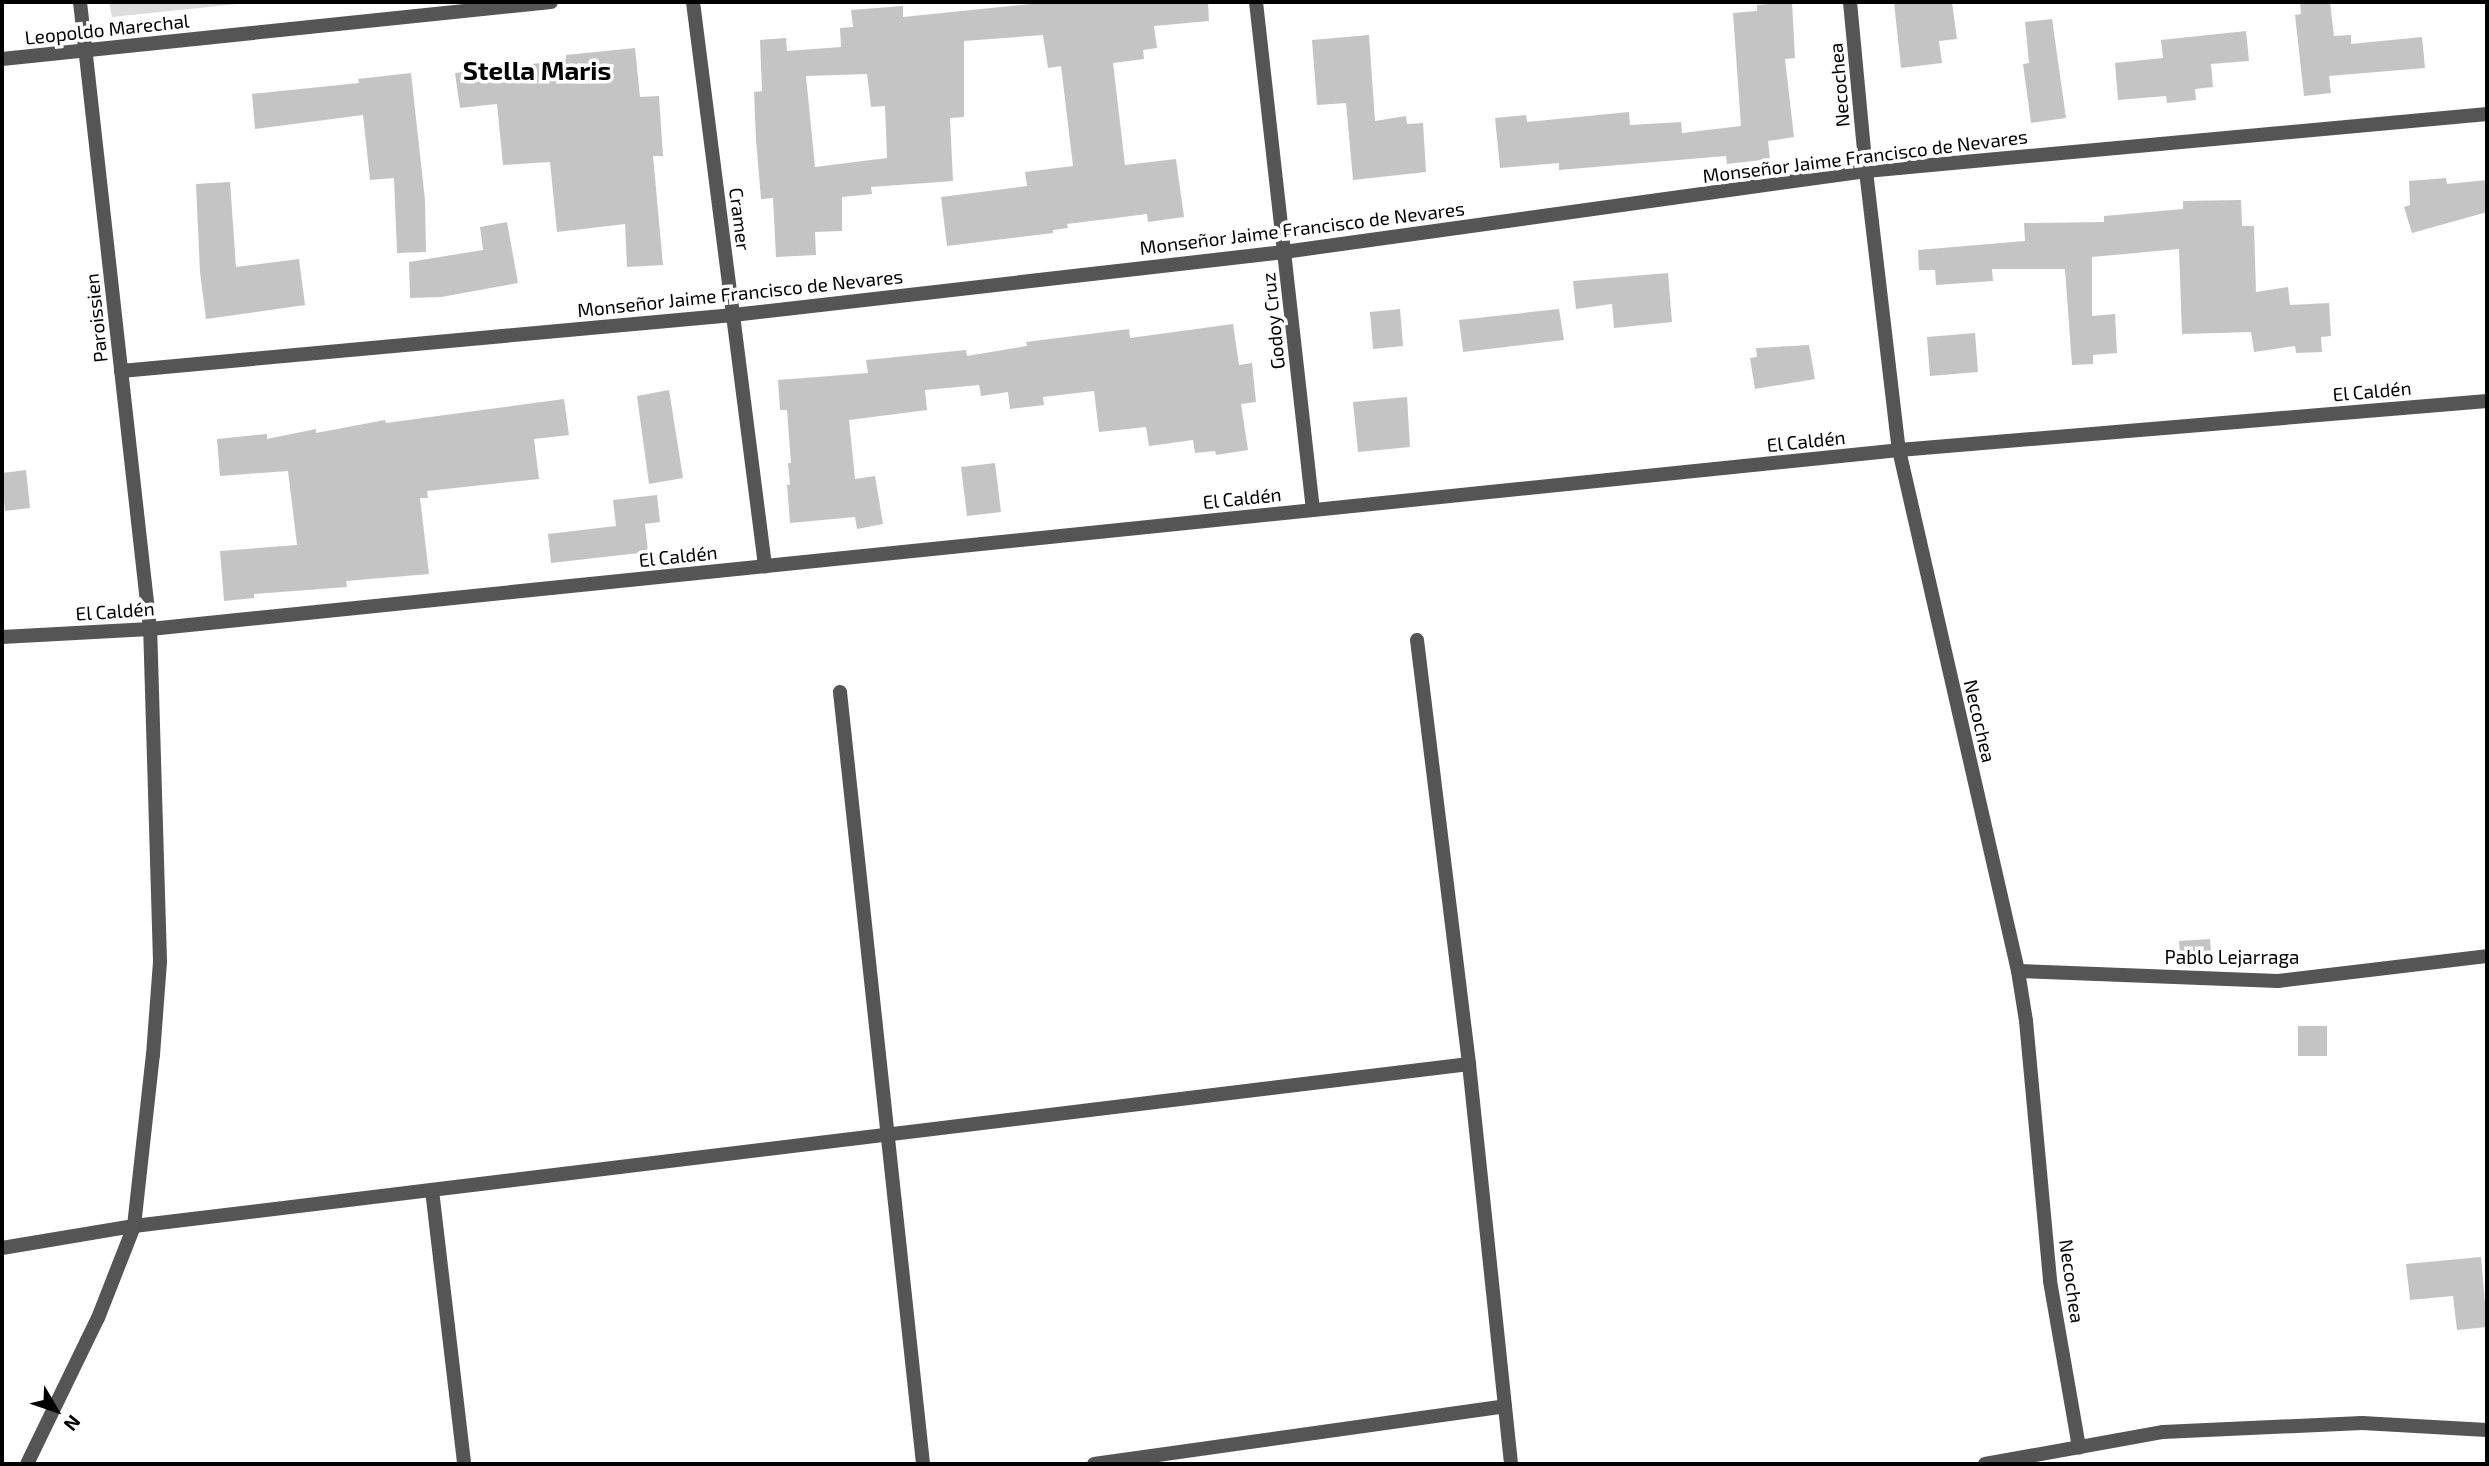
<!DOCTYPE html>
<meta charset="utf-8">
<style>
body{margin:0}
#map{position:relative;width:2489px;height:1466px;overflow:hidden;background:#fff;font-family:"Exo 2",sans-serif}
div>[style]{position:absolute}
.green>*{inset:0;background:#dcdcdc}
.building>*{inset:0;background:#c4c4c4}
.street>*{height:14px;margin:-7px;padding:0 7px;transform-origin:7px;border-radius:7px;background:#555}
span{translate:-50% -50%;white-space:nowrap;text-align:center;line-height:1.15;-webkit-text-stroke:7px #fff;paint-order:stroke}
.street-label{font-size:19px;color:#000}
.district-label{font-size:26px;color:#000;font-weight:700}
.frame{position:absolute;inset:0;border:4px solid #000;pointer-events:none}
.north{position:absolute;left:21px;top:1375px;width:70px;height:70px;-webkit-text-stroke:5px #fff;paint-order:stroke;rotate:129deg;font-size:19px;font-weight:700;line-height:28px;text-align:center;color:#000}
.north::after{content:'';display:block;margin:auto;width:24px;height:32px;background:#000;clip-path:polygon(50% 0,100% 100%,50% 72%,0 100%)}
</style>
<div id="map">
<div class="green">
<i style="clip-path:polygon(109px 2px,256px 2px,112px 17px)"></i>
</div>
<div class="building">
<i style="clip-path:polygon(evenodd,1051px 2px,1208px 2px,1209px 21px,1154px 26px,1157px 48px,1143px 50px,1144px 59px,1113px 63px,1125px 165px,1176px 159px,1184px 217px,1148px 222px,1147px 214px,1067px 224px,1068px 228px,1053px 230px,1053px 233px,947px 246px,941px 197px,1027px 186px,1025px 172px,1073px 166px,1061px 66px,1048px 68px,1043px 35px,964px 41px,964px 117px,950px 118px,953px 181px,871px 187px,872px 194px,842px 197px,842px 231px,815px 232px,816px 255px,776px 257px,773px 198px,761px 199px,756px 139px,754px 92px,762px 91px,760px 40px,786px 38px,787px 51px,841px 47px,840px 28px,853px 27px,851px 10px,903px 6px,903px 17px,1051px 2px,867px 74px,871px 107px,885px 106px,887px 158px,815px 167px,806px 76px,867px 74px)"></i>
<i style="clip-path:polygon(1792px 2px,1795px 58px,1785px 59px,1794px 137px,1768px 141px,1770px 159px,1727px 164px,1726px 156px,1559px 170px,1559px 163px,1500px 168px,1495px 118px,1526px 115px,1527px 122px,1629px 112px,1630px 125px,1681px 122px,1682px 133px,1741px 126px,1733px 13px,1757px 11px,1757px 5px)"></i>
<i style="clip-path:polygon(1894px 2px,1952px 2px,1957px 39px,1939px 41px,1942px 63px,1901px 68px)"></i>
<i style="clip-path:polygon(2300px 2px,2330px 2px,2334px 36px,2351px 35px,2351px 44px,2422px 37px,2425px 68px,2329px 76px,2331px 93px,2304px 96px,2295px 15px,2301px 14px)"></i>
<i style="clip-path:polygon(2052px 19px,2066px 118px,2031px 123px,2023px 64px,2029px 63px,2025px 22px)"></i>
<i style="clip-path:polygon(2246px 31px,2249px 61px,2211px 64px,2213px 87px,2195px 89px,2196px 100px,2167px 103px,2166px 96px,2118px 100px,2115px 63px,2163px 58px,2161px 40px)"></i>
<i style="clip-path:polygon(1369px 35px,1375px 121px,1406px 116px,1407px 124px,1423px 123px,1426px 172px,1353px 180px,1346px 103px,1317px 105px,1312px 40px)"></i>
<i style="clip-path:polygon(635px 48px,640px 97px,659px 96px,663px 156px,653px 156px,663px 265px,627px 267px,625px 224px,557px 232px,550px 162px,503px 165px,497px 104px,460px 108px,455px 73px,566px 60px,566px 55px)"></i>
<i style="clip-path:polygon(411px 73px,425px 200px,426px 252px,397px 253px,394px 178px,370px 180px,363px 115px,255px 129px,252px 94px,359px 83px,358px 79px)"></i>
<i style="clip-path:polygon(2446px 178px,2447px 184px,2487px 180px,2487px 212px,2412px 233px,2404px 207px,2410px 205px,2409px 181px)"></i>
<i style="clip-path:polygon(230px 182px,236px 267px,299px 259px,305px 305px,206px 319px,200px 272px,196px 184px)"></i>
<i style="clip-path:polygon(2241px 200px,2242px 226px,2254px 226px,2256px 292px,2288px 287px,2290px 305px,2329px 303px,2331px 336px,2321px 337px,2322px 352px,2296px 353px,2295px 346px,2254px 352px,2251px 332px,2182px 334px,2179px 249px,2092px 257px,2092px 316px,2115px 314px,2117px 353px,2093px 355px,2093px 364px,2072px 365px,2065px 269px,1992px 269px,1993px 281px,1936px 285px,1935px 270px,1919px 270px,1918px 250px,2025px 241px,2024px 223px,2104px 222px,2104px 216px,2183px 209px,2183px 201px)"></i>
<i style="clip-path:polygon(507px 222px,518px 283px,441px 297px,410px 298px,409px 262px,483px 250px,480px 227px)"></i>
<i style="clip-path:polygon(1668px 273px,1672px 322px,1614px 328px,1612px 304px,1576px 309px,1573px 281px)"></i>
<i style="clip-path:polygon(1400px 309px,1403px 346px,1373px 349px,1370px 312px)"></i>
<i style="clip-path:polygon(1559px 309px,1564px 340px,1463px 352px,1459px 320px)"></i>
<i style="clip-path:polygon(1233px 324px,1239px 365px,1252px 363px,1256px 402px,1241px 404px,1248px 450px,1216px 455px,1215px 451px,1195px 453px,1193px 440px,1149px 446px,1146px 427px,1099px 432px,1094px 391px,1043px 397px,1044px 405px,1010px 409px,1008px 392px,981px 396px,979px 385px,925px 390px,927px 410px,849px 420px,855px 479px,875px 476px,883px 524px,857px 529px,855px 517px,790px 523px,787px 485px,790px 485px,788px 463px,791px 463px,787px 410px,780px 410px,778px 380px,868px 373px,866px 360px,966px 350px,967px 356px,1027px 346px,1026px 342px,1129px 329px,1130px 338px)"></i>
<i style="clip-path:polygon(1975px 333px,1978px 372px,1930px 376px,1927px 337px)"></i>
<i style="clip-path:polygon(1809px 345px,1815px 379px,1755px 389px,1750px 358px,1757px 357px,1756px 348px)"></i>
<i style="clip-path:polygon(669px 390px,683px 478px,649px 484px,637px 396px)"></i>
<i style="clip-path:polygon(1407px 397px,1410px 447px,1358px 452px,1353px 402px)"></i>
<i style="clip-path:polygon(564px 399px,569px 435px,534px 439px,539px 479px,427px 491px,428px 498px,420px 498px,429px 574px,346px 581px,347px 587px,254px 594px,254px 598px,224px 601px,220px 551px,297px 545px,288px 471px,220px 476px,217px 439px,267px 434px,267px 439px,316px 429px,316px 433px,385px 420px,386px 423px)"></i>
<i style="clip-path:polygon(995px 463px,1001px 512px,967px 516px,961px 467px)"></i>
<i style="clip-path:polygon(26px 470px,30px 508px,5px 511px,2px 473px)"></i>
<i style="clip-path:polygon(657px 495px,660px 522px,645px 524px,648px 552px,551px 563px,548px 534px,616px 526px,613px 500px)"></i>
<i style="clip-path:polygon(2210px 939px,2212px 964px,2181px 967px,2179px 941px)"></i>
<i style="clip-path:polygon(2298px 1026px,2327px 1026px,2327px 1056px,2298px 1056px)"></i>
<i style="clip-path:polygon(2481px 1257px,2487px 1327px,2457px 1330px,2453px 1296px,2410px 1300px,2406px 1264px)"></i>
</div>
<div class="street">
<i style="left:693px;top:2px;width:569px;rotate:82.72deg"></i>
<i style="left:1256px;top:2px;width:511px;rotate:83.6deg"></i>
<i style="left:1850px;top:2px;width:170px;rotate:84.6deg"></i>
<i style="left:1866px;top:171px;width:281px;rotate:83.3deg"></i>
<i style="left:1899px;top:450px;width:534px;rotate:77.13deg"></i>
<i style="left:2018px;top:971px;width:51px;rotate:80.9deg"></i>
<i style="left:2026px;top:1021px;width:261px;rotate:84.7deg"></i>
<i style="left:2050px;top:1281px;width:169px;rotate:80.1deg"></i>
<i style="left:2px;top:59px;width:552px;rotate:-5.93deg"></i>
<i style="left:121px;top:371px;width:615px;rotate:-5.23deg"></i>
<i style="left:733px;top:315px;width:555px;rotate:-6.52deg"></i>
<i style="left:1284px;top:252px;width:588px;rotate:-7.92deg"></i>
<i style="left:1866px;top:171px;width:624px;rotate:-5.24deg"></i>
<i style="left:2px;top:637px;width:148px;rotate:-3.1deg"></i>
<i style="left:150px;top:629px;width:1758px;rotate:-5.84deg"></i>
<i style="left:1899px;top:450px;width:590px;rotate:-4.76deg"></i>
<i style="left:1417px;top:640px;width:427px;rotate:83deg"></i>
<i style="left:1469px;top:1064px;width:402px;rotate:84deg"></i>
<i style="left:840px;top:692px;width:776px;rotate:83.86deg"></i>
<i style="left:2018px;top:971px;width:260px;rotate:2.2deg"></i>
<i style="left:2278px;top:981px;width:210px;rotate:-6.8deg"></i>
<i style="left:432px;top:1190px;width:276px;rotate:83.3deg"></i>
<i style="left:2px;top:1248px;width:134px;rotate:-9.5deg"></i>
<i style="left:134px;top:1226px;width:1345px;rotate:-6.92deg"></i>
<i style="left:27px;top:1464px;width:162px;rotate:-64.1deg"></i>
<i style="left:98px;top:1318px;width:99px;rotate:-68.6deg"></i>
<i style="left:134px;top:1226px;width:172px;rotate:-83.7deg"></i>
<i style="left:153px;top:1055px;width:94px;rotate:-85.7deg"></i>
<i style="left:160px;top:961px;width:332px;rotate:-91.7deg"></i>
<i style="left:150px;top:629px;width:631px;rotate:-96.37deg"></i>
<i style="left:1094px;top:1464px;width:415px;rotate:-8deg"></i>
<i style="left:1985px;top:1464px;width:181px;rotate:-10.2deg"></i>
<i style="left:2163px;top:1432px;width:199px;rotate:-2.6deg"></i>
<i style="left:2362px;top:1423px;width:125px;rotate:3.2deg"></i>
</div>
<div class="street-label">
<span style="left:107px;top:29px;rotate:-6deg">Leopoldo Marechal</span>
<span style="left:1839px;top:85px;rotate:-95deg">Necochea</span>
<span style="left:1865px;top:156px;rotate:-7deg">Monseñor Jaime Francisco de Nevares</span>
<span style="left:740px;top:219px;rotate:83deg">Cramer</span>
<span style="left:1302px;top:228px;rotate:-7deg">Monseñor Jaime Francisco de Nevares</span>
<span style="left:740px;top:293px;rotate:-6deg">Monseñor Jaime Francisco de Nevares</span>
<span style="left:96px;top:318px;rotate:-96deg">Paroissien</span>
<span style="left:1273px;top:321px;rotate:-96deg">Godoy Cruz</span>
<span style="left:2372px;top:391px;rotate:-5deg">El Caldén</span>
<span style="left:1806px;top:441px;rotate:-6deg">El Caldén</span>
<span style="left:1242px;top:498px;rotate:-6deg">El Caldén</span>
<span style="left:678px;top:556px;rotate:-6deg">El Caldén</span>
<span style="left:115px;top:611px;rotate:-4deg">El Caldén</span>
<span style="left:1980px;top:721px;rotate:77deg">Necochea</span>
<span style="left:2232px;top:957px">Pablo Lejarraga</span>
<span style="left:2072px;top:1281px;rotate:82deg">Necochea</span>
</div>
<div class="district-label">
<span style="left:537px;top:70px">Stella Maris</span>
</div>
<div class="frame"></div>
<div class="north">N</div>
</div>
